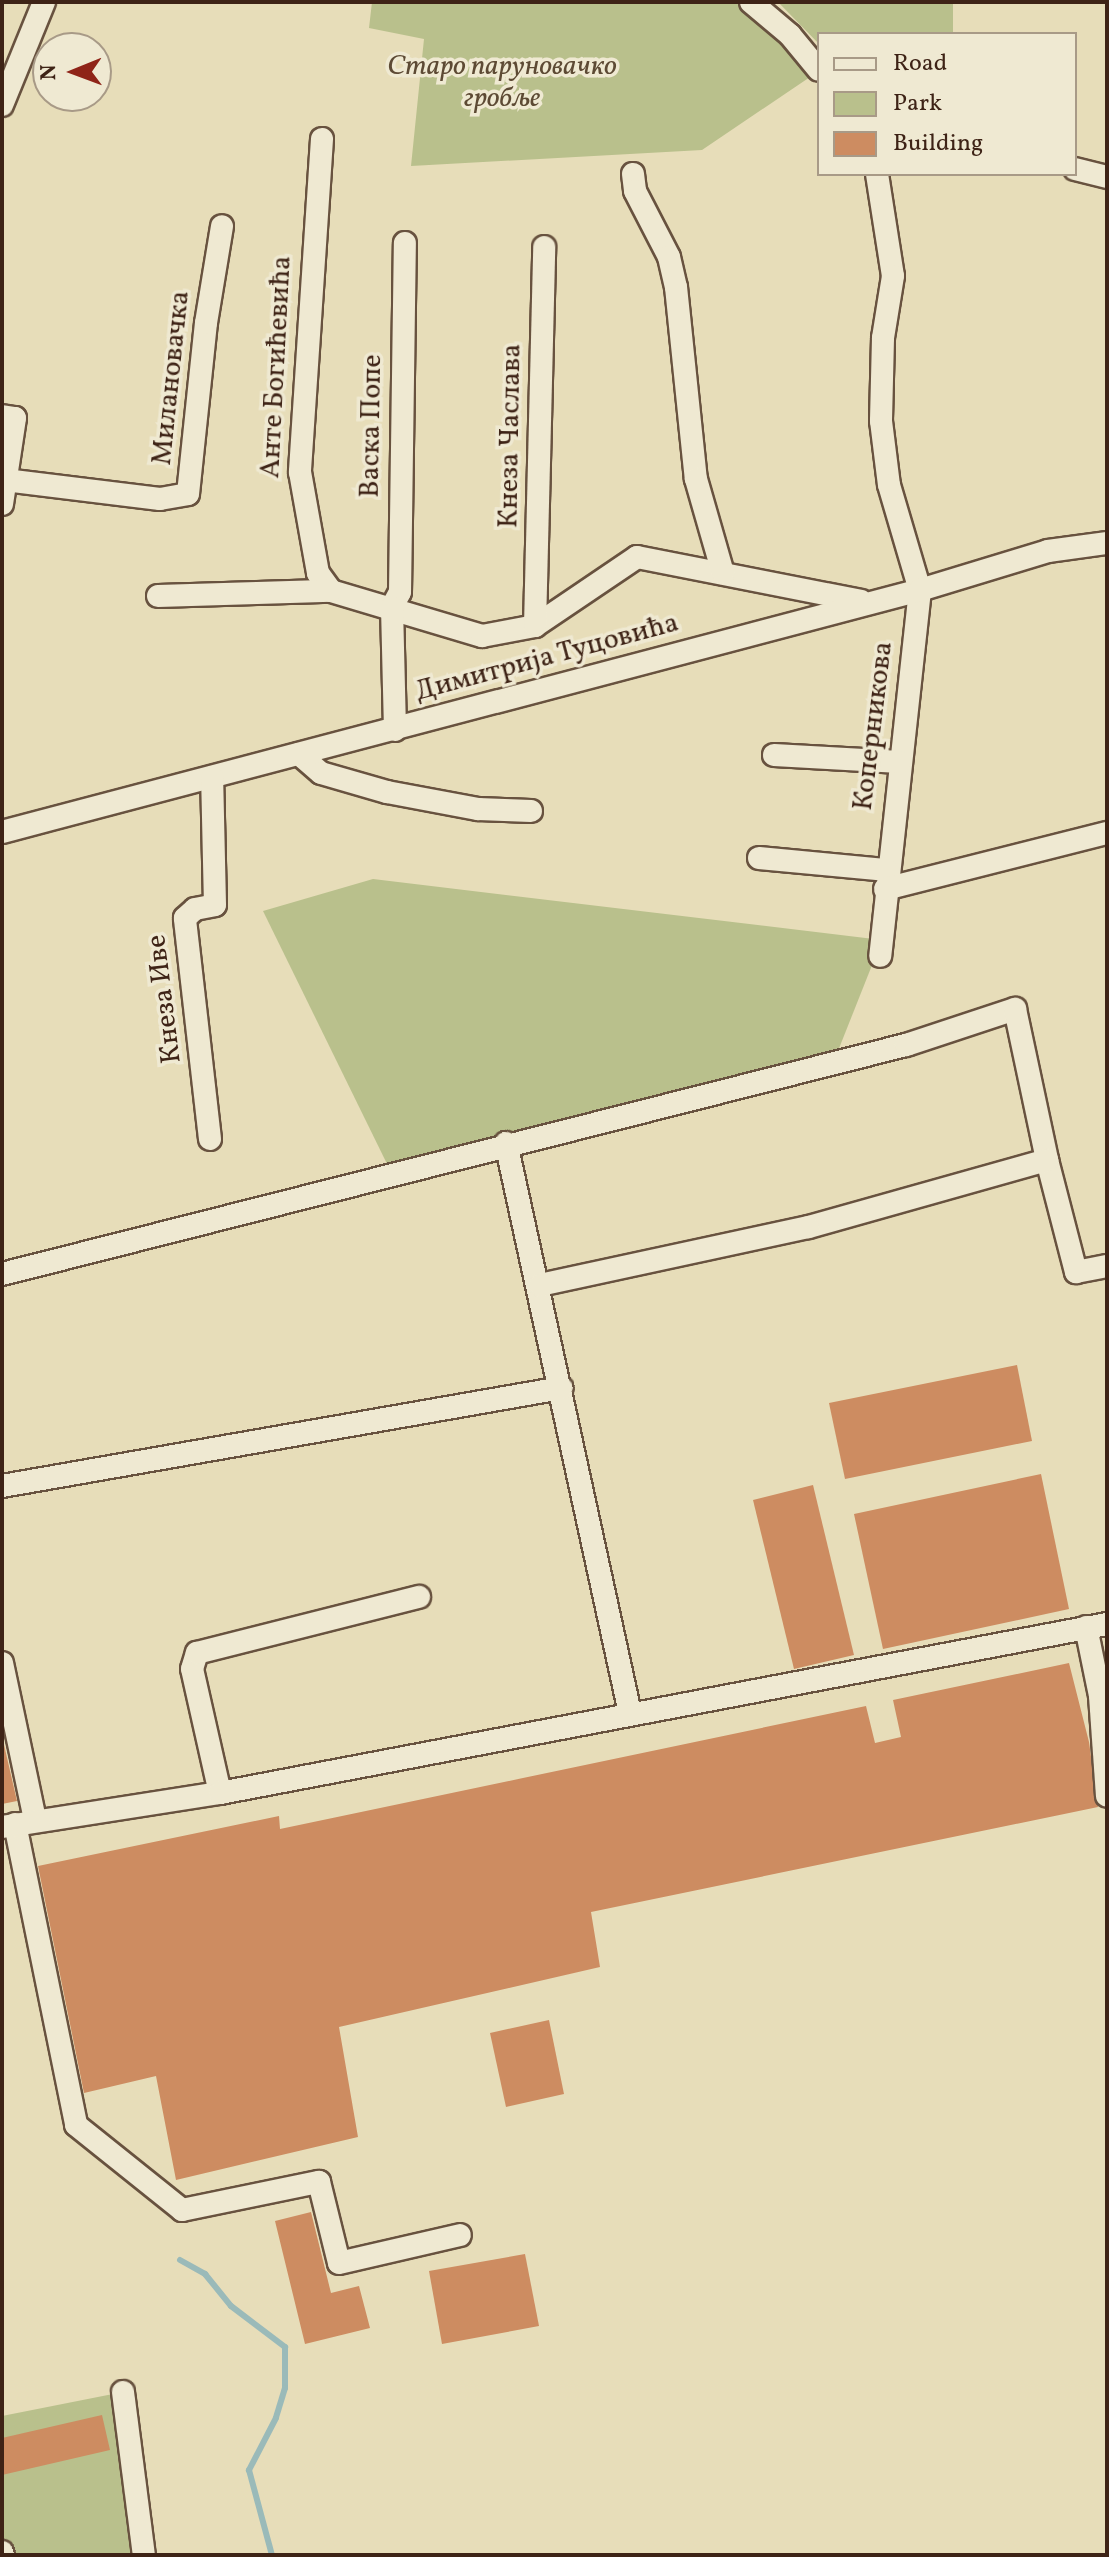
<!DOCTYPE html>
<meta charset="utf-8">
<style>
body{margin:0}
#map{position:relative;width:1109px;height:2557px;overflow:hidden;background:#e7ddb9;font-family:Vollkorn,serif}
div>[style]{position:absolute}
.green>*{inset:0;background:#b9c08c}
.stream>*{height:6px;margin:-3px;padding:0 3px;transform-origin:3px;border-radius:3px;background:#9abab9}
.building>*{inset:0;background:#cd8c61}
.roads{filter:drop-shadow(2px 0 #68523f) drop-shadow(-2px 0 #68523f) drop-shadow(0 2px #68523f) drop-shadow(0 -2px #68523f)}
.minor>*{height:22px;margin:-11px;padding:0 11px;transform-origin:11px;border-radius:11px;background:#efe9d2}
span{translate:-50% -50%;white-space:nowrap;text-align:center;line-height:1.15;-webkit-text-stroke:7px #efe9d2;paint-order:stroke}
.park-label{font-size:28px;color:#5d4a34;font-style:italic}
.street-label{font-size:28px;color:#3e2316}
.frame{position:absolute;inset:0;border:4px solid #3e2316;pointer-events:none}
.legend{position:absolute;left:817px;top:32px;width:260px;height:144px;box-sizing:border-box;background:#efe9d2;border:2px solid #a89a87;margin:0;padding:10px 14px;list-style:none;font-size:24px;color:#3e2316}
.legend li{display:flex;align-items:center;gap:16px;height:40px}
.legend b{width:40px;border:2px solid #a89a87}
.north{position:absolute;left:32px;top:32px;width:80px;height:80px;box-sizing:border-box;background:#efe9d2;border:2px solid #a89a87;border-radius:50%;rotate:269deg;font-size:22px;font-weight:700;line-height:32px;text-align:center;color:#3e2316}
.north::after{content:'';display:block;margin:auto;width:28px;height:36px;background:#8f2418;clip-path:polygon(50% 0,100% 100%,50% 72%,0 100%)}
</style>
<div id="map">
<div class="green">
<i style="clip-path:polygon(372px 2px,742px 2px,779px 34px,813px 75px,702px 150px,411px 166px,424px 39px,369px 28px)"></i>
<i style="clip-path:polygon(778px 2px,953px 2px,953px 34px,819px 34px,819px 44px)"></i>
<i style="clip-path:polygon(373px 879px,882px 940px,834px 1061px,391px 1172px,263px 911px)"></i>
<i style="clip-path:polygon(123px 2392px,144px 2555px,2px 2555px,2px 2416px)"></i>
</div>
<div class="stream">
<i style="left:180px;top:2260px;width:29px;rotate:29deg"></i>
<i style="left:205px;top:2274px;width:41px;rotate:50.9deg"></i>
<i style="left:231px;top:2306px;width:68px;rotate:37.2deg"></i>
<i style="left:285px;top:2347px;width:41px;rotate:90deg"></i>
<i style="left:285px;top:2388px;width:31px;rotate:107deg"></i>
<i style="left:276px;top:2418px;width:59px;rotate:117.4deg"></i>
<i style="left:249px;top:2470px;width:88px;rotate:74.9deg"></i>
</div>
<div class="building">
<i style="clip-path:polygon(1017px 1365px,1032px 1441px,845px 1479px,829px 1403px)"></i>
<i style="clip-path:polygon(1041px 1474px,1069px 1609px,883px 1649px,854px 1514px)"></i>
<i style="clip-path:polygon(813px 1485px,854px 1655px,794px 1669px,753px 1500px)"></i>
<i style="clip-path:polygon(1069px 1663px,1089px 1742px,1098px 1807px,591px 1912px,600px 1967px,339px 2027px,358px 2137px,176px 2180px,156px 2076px,84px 2093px,38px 1866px,279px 1816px,280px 1829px,866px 1706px,875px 1743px,901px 1737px,893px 1700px)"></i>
<i style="clip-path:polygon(2px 1736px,17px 1801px,2px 1804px)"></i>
<i style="clip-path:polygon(549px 2020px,564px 2094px,506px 2107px,490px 2033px)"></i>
<i style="clip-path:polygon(311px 2212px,331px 2293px,359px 2286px,370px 2328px,305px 2344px,275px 2221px)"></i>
<i style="clip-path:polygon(525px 2254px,539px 2326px,442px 2344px,429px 2271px)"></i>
<i style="clip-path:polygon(102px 2415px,110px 2450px,2px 2475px,2px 2438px)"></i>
</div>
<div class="roads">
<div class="minor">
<i style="left:751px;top:2px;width:51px;rotate:40.2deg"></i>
<i style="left:790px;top:35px;width:45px;rotate:50.4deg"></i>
<i style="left:2px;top:105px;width:111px;rotate:-67.8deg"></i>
<i style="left:322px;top:139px;width:334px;rotate:93.8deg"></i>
<i style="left:300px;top:472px;width:103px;rotate:79.9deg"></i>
<i style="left:318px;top:573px;width:22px;rotate:54deg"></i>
<i style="left:331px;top:591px;width:158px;rotate:16.6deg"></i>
<i style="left:482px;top:636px;width:54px;rotate:-10.7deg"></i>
<i style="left:535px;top:626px;width:123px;rotate:-34.1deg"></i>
<i style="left:637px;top:557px;width:228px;rotate:11.1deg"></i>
<i style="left:1075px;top:169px;width:33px;rotate:14deg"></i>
<i style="left:633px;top:174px;width:17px;rotate:83deg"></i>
<i style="left:635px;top:191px;width:74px;rotate:62.7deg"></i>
<i style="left:669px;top:257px;width:31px;rotate:77deg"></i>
<i style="left:676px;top:287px;width:193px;rotate:84.1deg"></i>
<i style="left:696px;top:479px;width:98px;rotate:74deg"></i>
<i style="left:877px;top:174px;width:103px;rotate:81.1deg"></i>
<i style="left:893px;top:276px;width:63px;rotate:99.2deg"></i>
<i style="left:883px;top:338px;width:83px;rotate:91.4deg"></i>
<i style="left:881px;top:421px;width:64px;rotate:82.9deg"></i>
<i style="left:889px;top:485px;width:109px;rotate:73.6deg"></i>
<i style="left:920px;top:590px;width:368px;rotate:96.2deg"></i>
<i style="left:2px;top:416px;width:13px;rotate:9deg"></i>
<i style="left:15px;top:418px;width:87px;rotate:98.6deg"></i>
<i style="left:5px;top:480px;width:156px;rotate:7deg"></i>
<i style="left:160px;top:499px;width:28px;rotate:-10deg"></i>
<i style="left:188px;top:494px;width:172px;rotate:-84deg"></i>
<i style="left:206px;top:323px;width:98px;rotate:-80.6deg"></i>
<i style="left:158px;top:596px;width:173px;rotate:-1.7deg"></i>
<i style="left:392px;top:607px;width:17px;rotate:-62deg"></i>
<i style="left:400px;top:592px;width:349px;rotate:-89.2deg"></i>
<i style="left:392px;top:607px;width:123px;rotate:88.6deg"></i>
<i style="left:535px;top:626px;width:379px;rotate:-88.6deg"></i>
<i style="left:299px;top:754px;width:29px;rotate:41deg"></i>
<i style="left:321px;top:773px;width:69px;rotate:16.1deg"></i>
<i style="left:387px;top:792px;width:93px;rotate:10.6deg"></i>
<i style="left:478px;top:809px;width:53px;rotate:2.2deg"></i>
<i style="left:774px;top:755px;width:126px;rotate:3.2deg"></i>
<i style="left:2px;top:832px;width:949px;rotate:-14.77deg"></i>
<i style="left:920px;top:590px;width:134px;rotate:-16.9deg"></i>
<i style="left:1048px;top:551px;width:60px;rotate:-7.7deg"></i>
<i style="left:759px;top:858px;width:129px;rotate:5.4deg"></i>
<i style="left:885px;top:889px;width:229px;rotate:-14.2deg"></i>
<i style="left:210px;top:1139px;width:222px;rotate:-96.5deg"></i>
<i style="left:185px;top:918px;width:13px;rotate:-42deg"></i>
<i style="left:195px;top:909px;width:20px;rotate:-11deg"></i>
<i style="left:215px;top:905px;width:128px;rotate:-91.3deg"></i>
<i style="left:506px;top:1143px;width:583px;rotate:77.73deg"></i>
<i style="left:1047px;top:1160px;width:116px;rotate:75.5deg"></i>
<i style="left:1076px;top:1272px;width:32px;rotate:-11deg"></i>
<i style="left:2px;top:1274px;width:933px;rotate:-14.22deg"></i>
<i style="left:906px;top:1045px;width:115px;rotate:-18.3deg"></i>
<i style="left:1015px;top:1009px;width:154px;rotate:78deg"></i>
<i style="left:1047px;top:1160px;width:248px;rotate:164.3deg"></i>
<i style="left:808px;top:1227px;width:274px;rotate:167.8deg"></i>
<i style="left:2px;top:1486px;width:568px;rotate:-9.94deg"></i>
<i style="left:1086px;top:1627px;width:70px;rotate:78.5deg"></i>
<i style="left:1100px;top:1696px;width:100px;rotate:86deg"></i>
<i style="left:2px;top:1663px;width:160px;rotate:78.1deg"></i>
<i style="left:220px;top:1793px;width:127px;rotate:-102.7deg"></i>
<i style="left:192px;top:1669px;width:17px;rotate:-73deg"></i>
<i style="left:197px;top:1653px;width:229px;rotate:-14.2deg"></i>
<i style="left:15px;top:1824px;width:307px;rotate:78.5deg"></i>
<i style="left:76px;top:2125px;width:136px;rotate:38.7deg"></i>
<i style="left:182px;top:2210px;width:140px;rotate:-11.6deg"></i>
<i style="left:319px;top:2182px;width:83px;rotate:76.1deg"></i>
<i style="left:339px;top:2263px;width:124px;rotate:-13deg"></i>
<i style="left:2px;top:1827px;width:221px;rotate:-8.9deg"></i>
<i style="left:220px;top:1793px;width:903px;rotate:-10.79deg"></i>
<i style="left:123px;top:2392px;width:164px;rotate:82.7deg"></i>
<i style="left:2px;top:2552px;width:3px;rotate:72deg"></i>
</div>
</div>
<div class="park-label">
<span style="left:502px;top:83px">Старо паруновачко<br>гробље</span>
</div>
<div class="street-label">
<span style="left:277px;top:367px;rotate:-87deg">Анте Богићевића</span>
<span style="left:172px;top:378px;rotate:-84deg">Милановачка</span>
<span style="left:372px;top:426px;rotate:-89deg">Васка Попе</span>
<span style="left:511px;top:436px;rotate:-89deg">Кнеза Часлава</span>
<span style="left:547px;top:658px;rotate:-15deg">Димитрија Туцовића</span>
<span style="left:874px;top:726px;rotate:-83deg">Коперникова</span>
<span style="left:165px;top:999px;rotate:-97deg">Кнеза Иве</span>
</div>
<div class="frame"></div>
<ul class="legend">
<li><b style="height:10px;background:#efe9d2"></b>Road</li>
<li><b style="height:22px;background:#b9c08c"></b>Park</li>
<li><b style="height:22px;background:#cd8c61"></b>Building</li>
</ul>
<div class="north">N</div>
</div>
